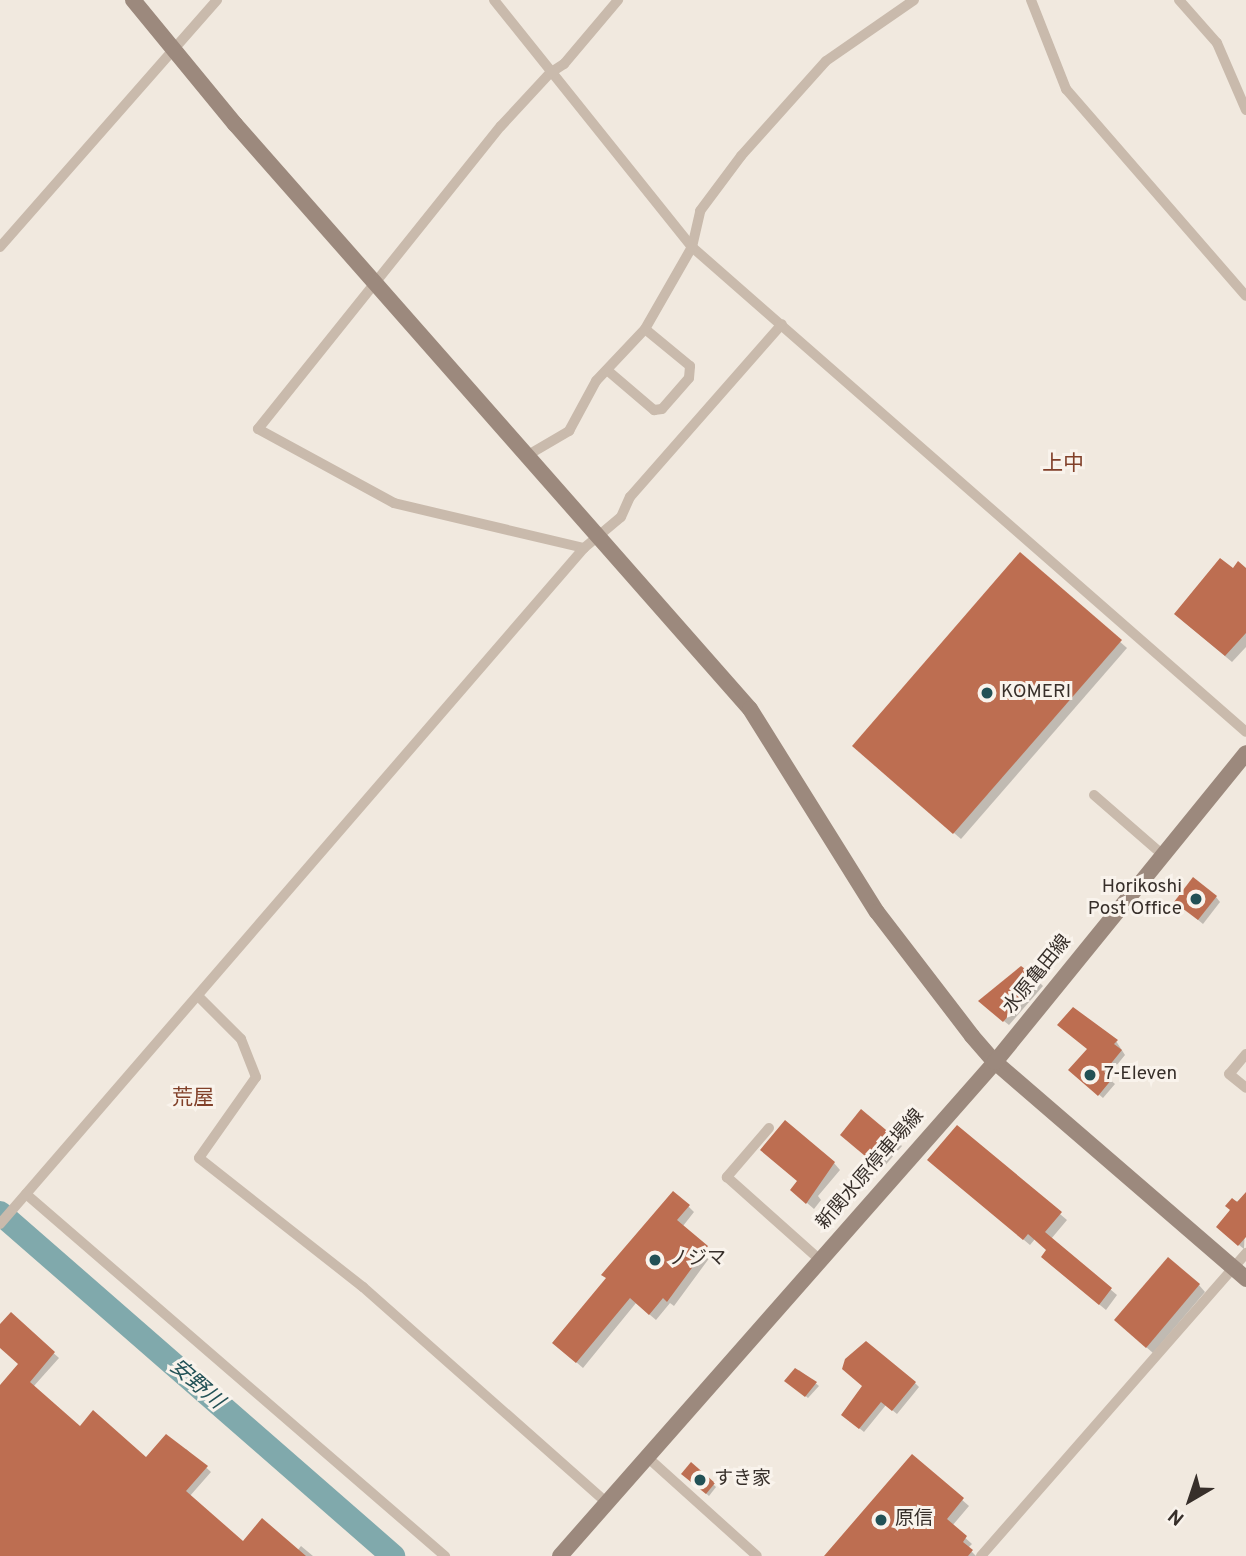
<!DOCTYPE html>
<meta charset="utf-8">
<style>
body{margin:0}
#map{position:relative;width:1246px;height:1556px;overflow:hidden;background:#f1e9df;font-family:Overpass,"Noto Sans JP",sans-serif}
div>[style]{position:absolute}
.shadow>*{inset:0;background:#0003}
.river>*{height:24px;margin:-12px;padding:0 12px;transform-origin:12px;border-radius:12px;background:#80a9ac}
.building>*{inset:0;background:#bd6e51}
.street>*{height:10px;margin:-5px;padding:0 5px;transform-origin:5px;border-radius:5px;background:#c9baac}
.secondary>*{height:16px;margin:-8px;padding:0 8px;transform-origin:8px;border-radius:8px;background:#9c897d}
.dots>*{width:19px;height:19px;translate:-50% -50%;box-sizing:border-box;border:4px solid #f9f3ec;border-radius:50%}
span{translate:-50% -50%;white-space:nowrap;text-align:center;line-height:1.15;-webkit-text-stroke:6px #f9f3ec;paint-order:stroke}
.poi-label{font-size:19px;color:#372f2a}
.left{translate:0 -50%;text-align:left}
.right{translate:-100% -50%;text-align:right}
.street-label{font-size:19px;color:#372f2a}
.neighbourhood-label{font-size:21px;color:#814029}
.water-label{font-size:21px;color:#225156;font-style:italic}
.north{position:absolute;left:1155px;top:1465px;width:70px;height:70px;-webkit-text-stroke:5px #f9f3ec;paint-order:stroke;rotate:219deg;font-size:19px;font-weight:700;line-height:28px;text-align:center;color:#372f2a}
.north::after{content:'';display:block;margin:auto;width:24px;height:32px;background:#372f2a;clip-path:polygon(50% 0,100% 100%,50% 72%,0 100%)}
</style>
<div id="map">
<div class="shadow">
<i style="clip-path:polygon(1020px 554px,1127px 648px,961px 839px,860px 752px)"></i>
<i style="clip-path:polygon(1246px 570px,1246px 647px,1232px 662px,1183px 621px,1234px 571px)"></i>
<i style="clip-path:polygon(1216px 897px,1220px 902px,1203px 924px,1181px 906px)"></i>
<i style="clip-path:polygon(1038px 981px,1043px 986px,1009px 1025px,985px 1006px)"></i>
<i style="clip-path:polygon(1116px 1041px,1125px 1055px,1107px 1077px,1115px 1084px,1103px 1098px,1075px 1074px,1088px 1049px)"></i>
<i style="clip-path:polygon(861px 1112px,902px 1146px,882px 1169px,847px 1139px)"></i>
<i style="clip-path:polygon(957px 1127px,1067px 1220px,1051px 1239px,1117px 1295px,1106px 1310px,1049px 1263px,1048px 1251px,1035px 1239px,1030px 1245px,936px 1166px)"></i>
<i style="clip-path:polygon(834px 1163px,840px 1170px,818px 1196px,821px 1200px,814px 1209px,799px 1196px,799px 1182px)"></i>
<i style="clip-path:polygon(1233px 1200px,1246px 1204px,1244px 1249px,1223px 1232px)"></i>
<i style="clip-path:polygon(688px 1206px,694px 1212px,683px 1226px,713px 1253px,674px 1306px,670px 1303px,656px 1320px,636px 1303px,583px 1368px,561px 1349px)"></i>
<i style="clip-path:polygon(1199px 1285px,1205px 1292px,1153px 1353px,1123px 1327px)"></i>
<i style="clip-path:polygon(11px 1315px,59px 1358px,33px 1387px,80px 1428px,146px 1459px,186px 1449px,211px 1472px,189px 1497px,243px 1543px,297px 1551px,301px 1546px,313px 1556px,0 1556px,0 1388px,21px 1365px,0 1346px,0 1327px)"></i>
<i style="clip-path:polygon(799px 1370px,819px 1386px,808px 1398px,787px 1381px)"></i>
<i style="clip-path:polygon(915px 1383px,919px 1387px,897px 1414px,886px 1405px,864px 1432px,848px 1419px,864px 1386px)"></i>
<i style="clip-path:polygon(912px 1456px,969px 1506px,952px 1526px,972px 1544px,968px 1548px,976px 1556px,827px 1556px)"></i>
<i style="clip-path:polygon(691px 1464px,716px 1487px,709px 1496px,683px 1474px)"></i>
</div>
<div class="river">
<i style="left:0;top:1213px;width:522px;rotate:41.11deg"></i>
</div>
<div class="building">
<i style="clip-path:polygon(1020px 552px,1122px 640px,953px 834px,852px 746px)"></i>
<i style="clip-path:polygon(1220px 558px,1233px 568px,1238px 561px,1246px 568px,1246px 633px,1225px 656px,1174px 614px)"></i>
<i style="clip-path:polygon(1193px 877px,1217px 896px,1198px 920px,1174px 902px)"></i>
<i style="clip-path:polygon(1021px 966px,1040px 980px,1003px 1022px,978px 1001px)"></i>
<i style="clip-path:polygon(1073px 1007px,1118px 1040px,1114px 1044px,1122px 1050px,1104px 1072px,1112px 1079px,1098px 1096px,1068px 1070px,1087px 1049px,1057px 1025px)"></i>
<i style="clip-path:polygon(861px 1109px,898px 1140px,877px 1166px,840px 1135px)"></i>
<i style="clip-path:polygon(785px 1120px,835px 1162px,806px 1204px,790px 1190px,797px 1181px,760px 1150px)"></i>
<i style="clip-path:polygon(957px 1125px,1062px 1212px,1045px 1232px,1112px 1288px,1099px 1305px,1041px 1257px,1046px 1250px,1028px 1234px,1023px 1240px,927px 1160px)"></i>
<i style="clip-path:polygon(673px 1191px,690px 1205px,677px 1220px,708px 1246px,667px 1302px,663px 1298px,649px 1315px,630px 1298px,576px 1363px,552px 1343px,606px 1278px,601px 1275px)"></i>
<i style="clip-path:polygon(1246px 1192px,1246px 1237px,1238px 1246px,1216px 1227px,1230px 1210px,1225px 1206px,1232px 1198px,1237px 1202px)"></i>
<i style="clip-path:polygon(1168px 1257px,1200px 1284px,1146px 1348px,1114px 1320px)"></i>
<i style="clip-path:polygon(11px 1312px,55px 1352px,30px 1382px,80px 1426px,93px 1410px,146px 1457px,166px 1434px,208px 1466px,186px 1491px,243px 1541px,262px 1518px,306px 1556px,0 1556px,0 1385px,18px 1364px,0 1348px,0 1324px)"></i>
<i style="clip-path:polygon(866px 1341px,916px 1382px,892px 1411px,881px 1402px,859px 1429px,841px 1415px,862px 1386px,842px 1369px,845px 1359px)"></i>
<i style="clip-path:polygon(795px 1368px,817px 1382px,805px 1397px,784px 1381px)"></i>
<i style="clip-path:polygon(912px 1454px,964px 1498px,947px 1519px,967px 1536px,963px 1542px,973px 1550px,968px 1556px,824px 1556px)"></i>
<i style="clip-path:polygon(691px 1462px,715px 1483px,706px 1494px,681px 1474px)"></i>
</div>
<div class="street">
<i style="left:494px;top:0;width:317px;rotate:51.3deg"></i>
<i style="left:692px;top:247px;width:736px;rotate:41.2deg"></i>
<i style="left:1031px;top:0;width:96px;rotate:68.5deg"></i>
<i style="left:1066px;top:89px;width:274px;rotate:49deg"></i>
<i style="left:1179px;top:0;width:57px;rotate:48.5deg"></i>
<i style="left:1217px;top:43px;width:73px;rotate:66.6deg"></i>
<i style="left:0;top:247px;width:329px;rotate:-48.7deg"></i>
<i style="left:607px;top:370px;width:62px;rotate:40.4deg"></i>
<i style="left:654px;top:410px;width:8px;rotate:-7deg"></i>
<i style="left:662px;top:409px;width:41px;rotate:-48.9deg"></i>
<i style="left:689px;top:378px;width:12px;rotate:-85deg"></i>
<i style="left:690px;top:366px;width:58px;rotate:-140.6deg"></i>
<i style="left:528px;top:455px;width:48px;rotate:-30.3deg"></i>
<i style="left:569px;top:431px;width:57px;rotate:-61.6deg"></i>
<i style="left:596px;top:381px;width:71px;rotate:-46.7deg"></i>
<i style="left:645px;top:329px;width:95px;rotate:-60.2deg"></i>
<i style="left:692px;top:247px;width:37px;rotate:-77deg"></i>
<i style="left:700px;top:211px;width:69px;rotate:-53.3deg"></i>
<i style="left:741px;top:156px;width:127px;rotate:-48.2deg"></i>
<i style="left:826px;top:61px;width:107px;rotate:-34.7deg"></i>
<i style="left:584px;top:548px;width:195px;rotate:-166.7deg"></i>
<i style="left:394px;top:503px;width:155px;rotate:-151.4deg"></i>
<i style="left:258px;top:429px;width:388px;rotate:-51.3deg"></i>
<i style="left:501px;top:126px;width:72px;rotate:-47.2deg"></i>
<i style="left:550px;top:73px;width:17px;rotate:-33deg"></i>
<i style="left:564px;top:64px;width:84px;rotate:-49.8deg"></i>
<i style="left:1094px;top:795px;width:91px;rotate:41deg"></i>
<i style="left:198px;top:996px;width:61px;rotate:45deg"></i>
<i style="left:241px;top:1039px;width:41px;rotate:68.5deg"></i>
<i style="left:256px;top:1077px;width:99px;rotate:125.1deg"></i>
<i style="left:199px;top:1158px;width:209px;rotate:38.2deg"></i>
<i style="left:363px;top:1287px;width:324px;rotate:41.5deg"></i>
<i style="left:1246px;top:1054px;width:26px;rotate:130deg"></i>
<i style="left:1229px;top:1074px;width:22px;rotate:39deg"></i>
<i style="left:769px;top:1128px;width:65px;rotate:130.6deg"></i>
<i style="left:727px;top:1177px;width:125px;rotate:41.7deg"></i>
<i style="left:26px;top:1194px;width:554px;rotate:40.83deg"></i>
<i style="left:0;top:1224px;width:893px;rotate:-49.18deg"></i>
<i style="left:584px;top:548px;width:48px;rotate:-40deg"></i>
<i style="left:621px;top:517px;width:22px;rotate:-66deg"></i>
<i style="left:630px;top:497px;width:230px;rotate:-48.7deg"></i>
<i style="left:646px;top:1456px;width:149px;rotate:42deg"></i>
<i style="left:981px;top:1556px;width:403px;rotate:-48.8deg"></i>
</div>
<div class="secondary">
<i style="left:133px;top:0;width:161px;rotate:50.6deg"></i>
<i style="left:235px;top:124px;width:779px;rotate:48.64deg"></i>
<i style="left:750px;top:709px;width:239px;rotate:58deg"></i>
<i style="left:877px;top:912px;width:156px;rotate:52.5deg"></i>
<i style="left:972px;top:1036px;width:35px;rotate:49deg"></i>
<i style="left:995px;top:1062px;width:332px;rotate:40.8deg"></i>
<i style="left:560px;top:1556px;width:658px;rotate:-48.63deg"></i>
<i style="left:995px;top:1062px;width:398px;rotate:-50.9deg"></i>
</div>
<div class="dots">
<i style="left:987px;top:693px;background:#225156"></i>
<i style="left:1196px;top:899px;background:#225156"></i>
<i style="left:1090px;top:1075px;background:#225156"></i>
<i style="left:655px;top:1260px;background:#225156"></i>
<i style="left:700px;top:1480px;background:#225156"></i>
<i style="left:881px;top:1520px;background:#225156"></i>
</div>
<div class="poi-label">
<span class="left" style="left:1001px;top:693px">KOMERI</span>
<span class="right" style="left:1182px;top:899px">Horikoshi<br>Post Office</span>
<span class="left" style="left:1104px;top:1075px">7-Eleven</span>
<span class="left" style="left:669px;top:1260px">ノジマ</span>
<span class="left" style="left:714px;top:1480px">すき家</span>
<span class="left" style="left:895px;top:1520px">原信</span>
</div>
<div class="street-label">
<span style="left:1038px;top:975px;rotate:-51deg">水原亀田線</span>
<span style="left:871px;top:1170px;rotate:-49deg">新関水原停車場線</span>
</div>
<div class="neighbourhood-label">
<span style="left:1063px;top:465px">上中</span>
<span style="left:193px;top:1099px">荒屋</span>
</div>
<div class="water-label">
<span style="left:196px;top:1385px;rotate:41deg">安野川</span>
</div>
<div class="north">N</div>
</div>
